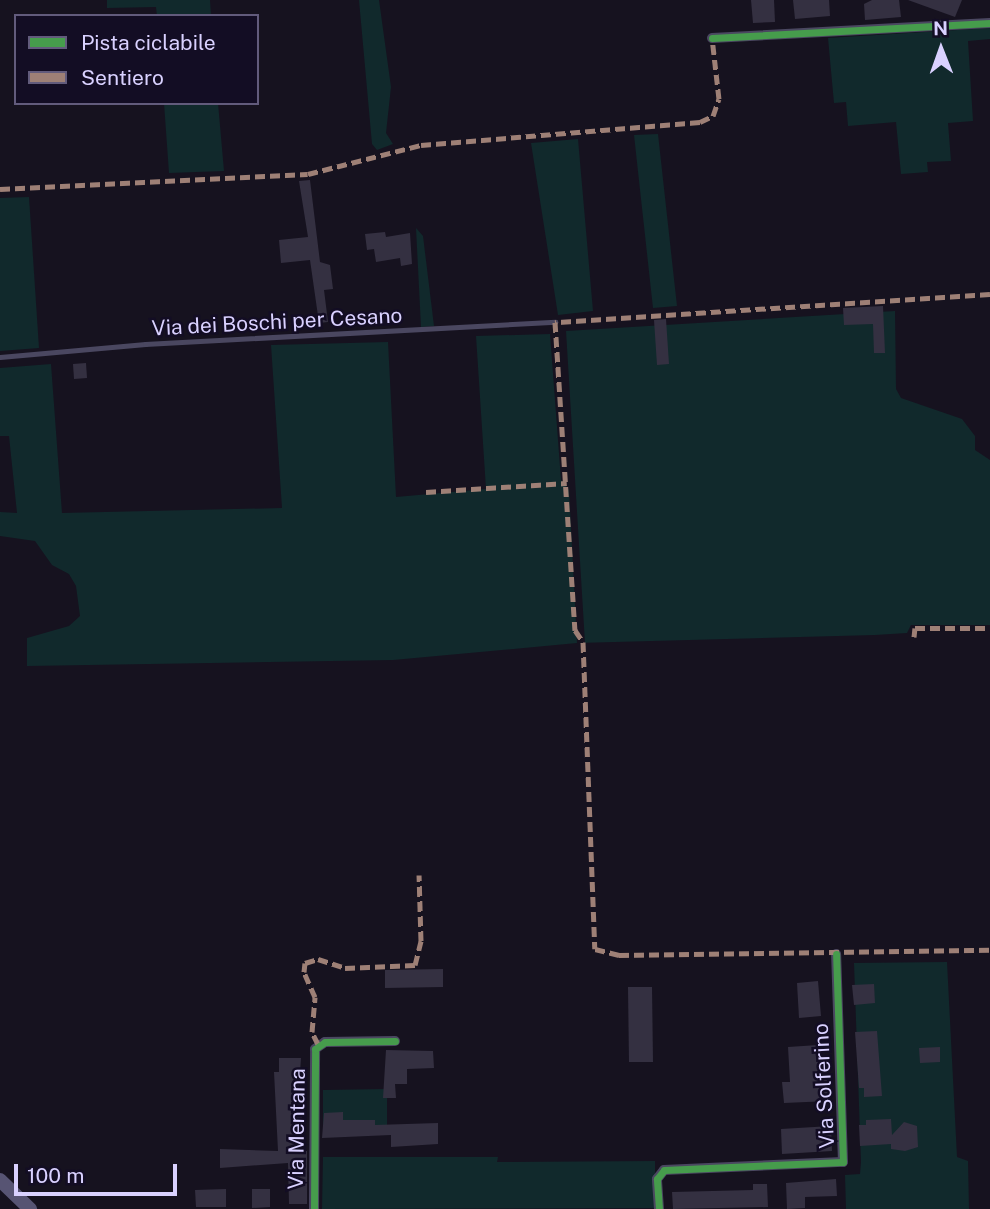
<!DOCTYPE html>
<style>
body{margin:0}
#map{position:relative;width:990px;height:1209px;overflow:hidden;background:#16121f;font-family:"Public Sans",sans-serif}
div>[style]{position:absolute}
.green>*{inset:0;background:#11292c}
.building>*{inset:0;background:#343041}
.lane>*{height:5px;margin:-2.5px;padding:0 2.5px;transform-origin:2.5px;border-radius:2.5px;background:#4a4760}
.street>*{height:10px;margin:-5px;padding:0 5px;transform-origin:5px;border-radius:5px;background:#4a4760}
.secondary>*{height:14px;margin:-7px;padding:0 7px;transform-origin:7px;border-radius:7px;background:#575473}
.quiet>*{height:5px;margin-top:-2.5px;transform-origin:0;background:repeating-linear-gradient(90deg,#9e8076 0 10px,transparent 0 15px)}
.cycleway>*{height:7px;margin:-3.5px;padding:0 3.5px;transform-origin:3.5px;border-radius:3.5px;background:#469c4c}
span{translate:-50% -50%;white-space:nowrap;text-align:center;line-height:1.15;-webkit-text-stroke:5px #130d24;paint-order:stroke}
.street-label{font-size:21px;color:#d9d1ff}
.legend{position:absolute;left:14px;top:14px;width:245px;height:91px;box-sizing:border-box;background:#130d24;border:2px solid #625b7c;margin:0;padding:9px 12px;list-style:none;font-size:21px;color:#d9d1ff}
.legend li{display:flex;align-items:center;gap:14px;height:35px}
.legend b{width:35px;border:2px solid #625b7c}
.north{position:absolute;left:906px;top:14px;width:70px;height:70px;-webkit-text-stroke:5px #130d24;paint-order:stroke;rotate:359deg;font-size:19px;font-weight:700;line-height:28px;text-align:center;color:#d9d1ff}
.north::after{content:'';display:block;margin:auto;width:24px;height:32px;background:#d9d1ff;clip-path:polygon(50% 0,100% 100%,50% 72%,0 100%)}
.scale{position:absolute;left:14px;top:1164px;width:163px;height:32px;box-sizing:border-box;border:4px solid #d9d1ff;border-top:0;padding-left:9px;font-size:21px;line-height:24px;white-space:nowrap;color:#d9d1ff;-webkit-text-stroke:5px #130d24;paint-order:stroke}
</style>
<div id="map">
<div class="green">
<i style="clip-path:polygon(107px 0,210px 0,211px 16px,157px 16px,156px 7px,107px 8px)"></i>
<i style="clip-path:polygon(359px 0,379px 0,391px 87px,386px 133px,393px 144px,377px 150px,372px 144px)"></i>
<i style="clip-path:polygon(990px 28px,990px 39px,968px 41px,973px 121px,948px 123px,951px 161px,927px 162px,928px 172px,901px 174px,896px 122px,848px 126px,846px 102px,834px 103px,828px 38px)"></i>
<i style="clip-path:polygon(164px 103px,218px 103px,224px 171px,169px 173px)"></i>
<i style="clip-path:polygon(658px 134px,677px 306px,653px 308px,634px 135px)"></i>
<i style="clip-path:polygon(578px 139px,593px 311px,558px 315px,531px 143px)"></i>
<i style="clip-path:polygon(29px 197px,39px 348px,0 351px,0 198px)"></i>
<i style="clip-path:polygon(416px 228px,423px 236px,434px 326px,421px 327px)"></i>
<i style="clip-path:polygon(895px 311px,896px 389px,901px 398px,962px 419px,975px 436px,975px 450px,990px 460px,990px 625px,911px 625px,907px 633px,875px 635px,577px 643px,393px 660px,27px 666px,27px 638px,69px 626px,80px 616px,76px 586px,69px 574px,52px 565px,35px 541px,0 536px,0 512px,17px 513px,9px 436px,0 436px,0 368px,51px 364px,62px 513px,282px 508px,271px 345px,388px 342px,396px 497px,486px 489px,476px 336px,550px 334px,561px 480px,569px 490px,577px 643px,585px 643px,566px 331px)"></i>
<i style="clip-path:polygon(947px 962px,957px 1157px,968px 1161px,969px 1209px,846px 1209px,845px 1175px,860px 1174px,861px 1162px,854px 963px)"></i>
<i style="clip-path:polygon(387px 1089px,387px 1127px,323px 1127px,323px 1090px)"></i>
<i style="clip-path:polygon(323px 1157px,498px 1157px,497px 1162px,655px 1161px,655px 1208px,322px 1209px)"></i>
</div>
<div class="building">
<i style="clip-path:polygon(751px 0,774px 0,775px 22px,753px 23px)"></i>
<i style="clip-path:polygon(793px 0,829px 0,830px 16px,795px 19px)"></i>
<i style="clip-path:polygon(872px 0,899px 0,901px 17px,865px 20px,864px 4px)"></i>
<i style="clip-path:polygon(908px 0,962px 0,955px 17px)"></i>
<i style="clip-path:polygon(310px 180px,320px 262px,330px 265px,333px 289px,324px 290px,328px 322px,319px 323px,310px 260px,281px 263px,279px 240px,308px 237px,299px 181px)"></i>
<i style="clip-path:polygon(385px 232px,386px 237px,410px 233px,412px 264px,401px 266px,400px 258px,376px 262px,374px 249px,367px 250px,365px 234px)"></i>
<i style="clip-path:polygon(883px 306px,885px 353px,874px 353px,873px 324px,844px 325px,843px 308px)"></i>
<i style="clip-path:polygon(666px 319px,669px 364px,657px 365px,654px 320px)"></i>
<i style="clip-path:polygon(86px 363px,87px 378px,74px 379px,73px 364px)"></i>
<i style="clip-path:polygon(443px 969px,443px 987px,385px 988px,385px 970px)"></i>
<i style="clip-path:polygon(818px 981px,821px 1016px,799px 1018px,797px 983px)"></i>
<i style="clip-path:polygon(874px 984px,875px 1003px,854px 1005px,852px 985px)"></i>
<i style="clip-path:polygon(628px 987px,652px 987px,653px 1062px,629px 1062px)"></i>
<i style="clip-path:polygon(877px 1031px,882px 1096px,864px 1097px,864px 1088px,859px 1088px,855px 1032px)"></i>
<i style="clip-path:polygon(818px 1045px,820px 1080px,828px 1079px,829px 1101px,784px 1103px,782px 1082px,790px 1082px,788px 1047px)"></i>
<i style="clip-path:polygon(940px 1047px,940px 1062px,920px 1063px,919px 1048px)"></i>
<i style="clip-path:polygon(386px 1050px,433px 1051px,434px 1068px,407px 1069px,407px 1084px,395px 1084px,396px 1098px,383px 1098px)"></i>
<i style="clip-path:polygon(279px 1058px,301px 1058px,298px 1102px,302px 1102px,302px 1151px,307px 1151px,307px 1204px,289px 1204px,288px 1163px,220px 1168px,220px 1149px,278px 1151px,274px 1072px,279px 1072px)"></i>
<i style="clip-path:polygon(343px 1112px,343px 1120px,375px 1120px,375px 1125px,438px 1123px,438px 1144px,391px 1147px,391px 1135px,322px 1138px,324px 1113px)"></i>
<i style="clip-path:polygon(891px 1119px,892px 1135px,904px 1122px,917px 1126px,918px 1147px,905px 1151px,891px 1149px,891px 1144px,860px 1146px,859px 1125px,866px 1125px,866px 1120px)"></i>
<i style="clip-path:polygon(831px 1126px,832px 1151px,782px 1154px,781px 1129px)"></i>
<i style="clip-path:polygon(836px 1179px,837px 1196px,805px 1197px,805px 1208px,787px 1209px,786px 1183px)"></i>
<i style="clip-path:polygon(753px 1184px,767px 1184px,768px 1207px,673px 1209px,672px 1192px,753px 1190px)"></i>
<i style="clip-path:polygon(226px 1189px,226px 1207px,196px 1207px,195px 1190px)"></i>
<i style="clip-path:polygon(252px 1189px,270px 1189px,270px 1207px,252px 1208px)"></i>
</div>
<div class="lane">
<i style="left:0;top:357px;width:146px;rotate:-5.1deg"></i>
<i style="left:145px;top:344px;width:411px;rotate:-3.1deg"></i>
</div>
<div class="street">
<i style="left:712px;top:38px;width:278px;rotate:-3.1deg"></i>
<i style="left:314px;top:1209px;width:160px;rotate:-89.6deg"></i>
<i style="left:315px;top:1049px;width:12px;rotate:-35deg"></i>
<i style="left:325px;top:1042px;width:70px;rotate:-0.8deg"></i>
<i style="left:659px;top:1209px;width:30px;rotate:-94deg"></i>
<i style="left:657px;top:1179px;width:11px;rotate:-52deg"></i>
<i style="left:664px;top:1170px;width:179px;rotate:-2.6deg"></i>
<i style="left:843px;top:1162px;width:208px;rotate:-91.9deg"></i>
</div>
<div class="secondary">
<i style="left:0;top:1180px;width:42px;rotate:44deg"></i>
</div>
<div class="quiet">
<i style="left:0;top:189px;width:308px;rotate:-2.8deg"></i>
<i style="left:308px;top:174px;width:117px;rotate:-14.4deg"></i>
<i style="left:421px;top:145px;width:280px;rotate:-4.7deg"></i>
<i style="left:700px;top:122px;width:14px;rotate:-25deg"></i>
<i style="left:713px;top:116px;width:18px;rotate:-71deg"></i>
<i style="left:719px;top:99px;width:61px;rotate:-96.5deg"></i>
<i style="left:990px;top:294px;width:436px;rotate:176.3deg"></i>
<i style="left:555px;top:322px;width:309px;rotate:86.3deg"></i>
<i style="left:575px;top:630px;width:14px;rotate:56deg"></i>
<i style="left:583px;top:642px;width:307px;rotate:87.8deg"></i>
<i style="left:595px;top:949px;width:25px;rotate:14deg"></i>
<i style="left:619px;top:955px;width:371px;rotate:-0.8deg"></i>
<i style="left:426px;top:492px;width:141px;rotate:-3.7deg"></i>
<i style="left:914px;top:637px;width:9px;rotate:-84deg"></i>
<i style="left:915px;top:628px;width:75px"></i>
<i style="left:318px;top:1044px;width:13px;rotate:-117deg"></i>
<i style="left:312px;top:1032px;width:35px;rotate:-85deg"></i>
<i style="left:315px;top:997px;width:27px;rotate:-114deg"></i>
<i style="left:304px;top:972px;width:9px;rotate:-84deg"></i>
<i style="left:305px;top:963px;width:14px;rotate:-17deg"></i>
<i style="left:318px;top:959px;width:28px;rotate:18deg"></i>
<i style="left:345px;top:968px;width:70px;rotate:-2.5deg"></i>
<i style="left:415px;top:965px;width:25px;rotate:-76deg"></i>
<i style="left:421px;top:941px;width:66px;rotate:-91.7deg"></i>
</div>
<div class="cycleway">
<i style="left:712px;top:38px;width:278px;rotate:-3.1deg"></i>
<i style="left:314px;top:1209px;width:160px;rotate:-89.6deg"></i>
<i style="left:315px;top:1049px;width:12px;rotate:-35deg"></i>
<i style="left:325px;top:1042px;width:70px;rotate:-0.8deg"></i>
<i style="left:659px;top:1209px;width:30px;rotate:-94deg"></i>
<i style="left:657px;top:1179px;width:11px;rotate:-52deg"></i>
<i style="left:664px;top:1170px;width:179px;rotate:-2.6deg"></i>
<i style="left:843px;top:1162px;width:208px;rotate:-91.9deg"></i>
</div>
<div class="street-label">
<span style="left:277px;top:322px;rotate:-3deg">Via dei Boschi per Cesano</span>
<span style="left:824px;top:1086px;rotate:-93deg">Via Solferino</span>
<span style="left:297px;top:1129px;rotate:-89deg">Via Mentana</span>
</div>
<ul class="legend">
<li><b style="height:9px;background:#469c4c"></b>Pista ciclabile</li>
<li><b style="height:9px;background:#9e8076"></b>Sentiero</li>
</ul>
<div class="north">N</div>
<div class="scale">100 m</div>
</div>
